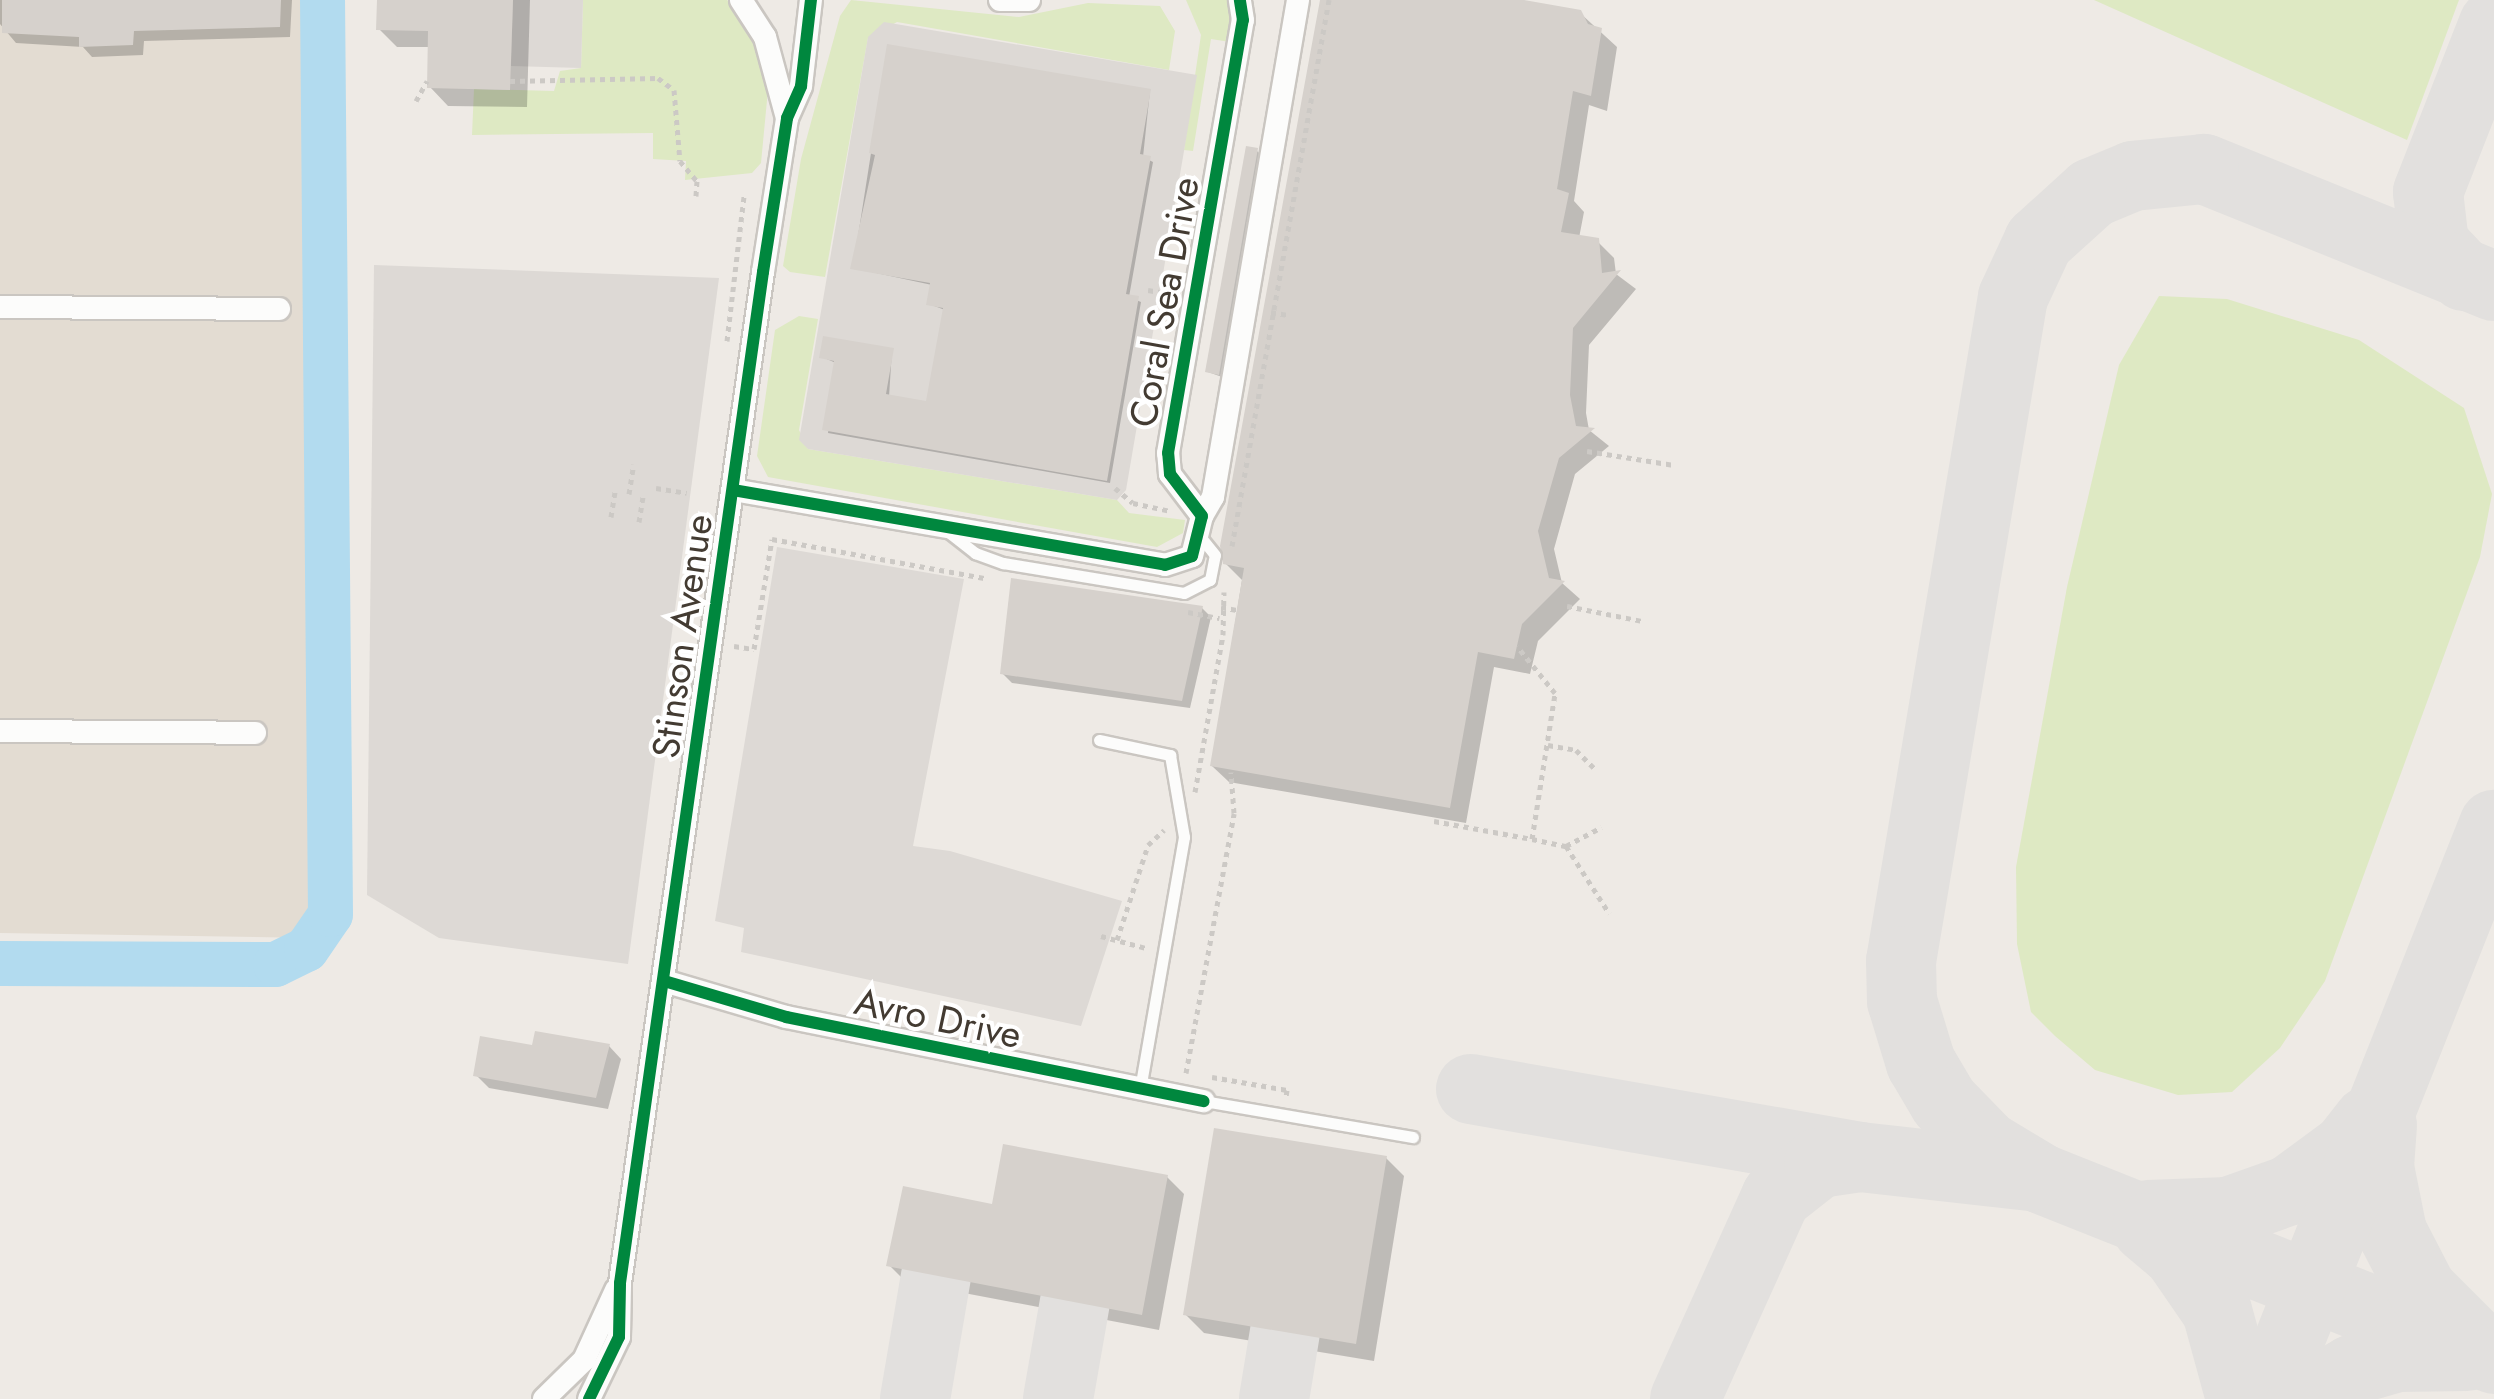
<!DOCTYPE html>
<style>
body{margin:0}
#map{position:relative;width:2494px;height:1399px;overflow:hidden;background:#eeeae5;font-family:Jost,sans-serif}
div>[style]{position:absolute}
.residential>*{inset:0;background:#e3dcd2}
.green>*{inset:0;background:#dee9c3}
.parking>*{inset:0;background:#ddd9d5}
.shadow>*{inset:0;background:#0003}
.river>*{height:45px;margin:-22.5px;padding:0 22.5px;transform-origin:22.5px;border-radius:22.5px;background:#b2dbef}
.taxiway>*{height:70px;margin:-35px;padding:0 35px;transform-origin:35px;border-radius:35px;background:#e2e0de}
.building>*{inset:0;background:#d6d1cc}
.path>*{height:5px;margin-top:-2.5px;transform-origin:0;background:repeating-linear-gradient(90deg,#ccc9c5 0 5px,transparent 0 10px)}
.roads{filter:drop-shadow(2px 0 #cac6c1) drop-shadow(-2px 0 #cac6c1) drop-shadow(0 2px #cac6c1) drop-shadow(0 -2px #cac6c1)}
.service>*{height:11px;margin:-5.5px;padding:0 5.5px;transform-origin:5.5px;border-radius:5.5px;background:#fcfcfb}
.minor>*{height:22px;margin:-11px;padding:0 11px;transform-origin:11px;border-radius:11px;background:#fcfcfb}
.cycleway>*{height:12px;margin:-6px;padding:0 6px;transform-origin:6px;border-radius:6px;background:#00873e}
span{translate:-50% -50%;white-space:nowrap;text-align:center;line-height:1.15;-webkit-text-stroke:8px #fff;paint-order:stroke}
.street-label{font-size:38px;color:#433b32}
</style>
<div id="map">
<div class="residential">
<i style="clip-path:polygon(0 0,306px 0,311px 938px,0 933px)"></i>
</div>
<div class="green">
<i style="clip-path:polygon(583px 0,727px 0,740px 12px,754px 31px,768px 90px,761px 163px,752px 173px,685px 180px,686px 161px,653px 159px,653px 133px,472px 135px,474px 89px,554px 91px,560px 71px,581px 68px)"></i>
<i style="clip-path:polygon(851px 0,1019px 17px,1088px 3px,1160px 6px,1175px 31px,1169px 70px,897px 22px,868px 38px,825px 277px,790px 272px,783px 266px,801px 159px,840px 16px)"></i>
<i style="clip-path:polygon(1186px 0,1227px 0,1233px 16px,1230px 42px,1211px 39px,1193px 151px,1184px 150px,1201px 35px)"></i>
<i style="clip-path:polygon(2094px 0,2459px 0,2407px 140px)"></i>
<i style="clip-path:polygon(2159px 296px,2227px 299px,2359px 340px,2464px 408px,2492px 494px,2480px 557px,2325px 981px,2280px 1048px,2232px 1092px,2178px 1095px,2095px 1070px,2055px 1036px,2031px 1012px,2017px 944px,2016px 867px,2067px 587px,2119px 365px)"></i>
<i style="clip-path:polygon(799px 316px,818px 319px,799px 430px,808px 449px,1117px 500px,1129px 513px,1185px 520px,1183px 533px,1157px 547px,768px 477px,757px 456px,775px 330px)"></i>
</div>
<div class="parking">
<i style="clip-path:polygon(513px 0,583px 0,581px 68px,511px 66px)"></i>
<i style="clip-path:polygon(884px 22px,1197px 75px,1126px 490px,1117px 500px,808px 449px,799px 440px,868px 37px)"></i>
<i style="clip-path:polygon(374px 265px,719px 278px,628px 964px,439px 938px,367px 895px)"></i>
<i style="clip-path:polygon(777px 547px,964px 579px,913px 846px,950px 851px,1122px 901px,1081px 1026px,741px 952px,744px 928px,715px 921px)"></i>
</div>
<div class="shadow">
<i style="clip-path:polygon(0 0,292px 0,290px 37px,144px 41px,143px 55px,92px 57px,83px 47px,16px 43px,0 24px)"></i>
<i style="clip-path:polygon(379px 0,530px 0,527px 107px,448px 106px,430px 87px,431px 47px,397px 47px,379px 29px)"></i>
<i style="clip-path:polygon(1322px 0,1510px 0,1580px 13px,1617px 47px,1607px 111px,1589px 105px,1574px 201px,1584px 212px,1579px 238px,1597px 241px,1614px 258px,1616px 274px,1636px 289px,1589px 345px,1586px 413px,1589px 430px,1609px 446px,1575px 474px,1554px 549px,1562px 583px,1580px 599px,1538px 641px,1530px 674px,1494px 667px,1466px 823px,1229px 782px,1212px 766px,1242px 580px,1225px 563px)"></i>
<i style="clip-path:polygon(1150px 91px,1143px 157px,1153px 162px,1129px 297px,1141px 302px,1110px 483px,828px 433px,836px 363px,822px 357px,892px 350px,889px 397px,928px 404px,945px 310px,929px 304px,932px 285px,853px 268px,871px 153px)"></i>
<i style="clip-path:polygon(1256px 150px,1260px 154px,1222px 377px,1208px 372px)"></i>
<i style="clip-path:polygon(1202px 608px,1211px 617px,1190px 708px,1012px 683px,1002px 673px)"></i>
<i style="clip-path:polygon(609px 1046px,621px 1059px,608px 1109px,489px 1088px,476px 1075px,534px 1048px)"></i>
<i style="clip-path:polygon(1386px 1158px,1404px 1176px,1374px 1361px,1204px 1333px,1186px 1315px)"></i>
<i style="clip-path:polygon(1167px 1177px,1184px 1194px,1159px 1330px,906px 1282px,889px 1265px,994px 1207px)"></i>
</div>
<div class="river">
<i style="left:0;top:963px;width:275px;rotate:0.2deg"></i>
<i style="left:275px;top:964px;width:34px;rotate:-26deg"></i>
<i style="left:306px;top:949px;width:42px;rotate:-55.6deg"></i>
<i style="left:330px;top:914px;width:914px;rotate:-90.5deg"></i>
</div>
<div class="taxiway">
<i style="left:2464px;top:276px;width:44px;rotate:-133.2deg"></i>
<i style="left:2434px;top:244px;width:52px;rotate:-96.6deg"></i>
<i style="left:2428px;top:192px;width:180px;rotate:-68.6deg"></i>
<i style="left:2494px;top:286px;width:313px;rotate:-158deg"></i>
<i style="left:2204px;top:169px;width:71px;rotate:174.4deg"></i>
<i style="left:2133px;top:176px;width:44px;rotate:157.5deg"></i>
<i style="left:2092px;top:193px;width:72px;rotate:137.8deg"></i>
<i style="left:2039px;top:241px;width:62px;rotate:114.9deg"></i>
<i style="left:2013px;top:297px;width:673px;rotate:99.57deg"></i>
<i style="left:1901px;top:961px;width:40px;rotate:88.6deg"></i>
<i style="left:1902px;top:1001px;width:65px;rotate:73deg"></i>
<i style="left:1921px;top:1063px;width:45px;rotate:59.5deg"></i>
<i style="left:1944px;top:1102px;width:62px;rotate:45.7deg"></i>
<i style="left:1987px;top:1146px;width:64px;rotate:31deg"></i>
<i style="left:2042px;top:1179px;width:487px;rotate:21.7deg"></i>
<i style="left:1471px;top:1089px;width:395px;rotate:9.9deg"></i>
<i style="left:1860px;top:1157px;width:171px;rotate:6.4deg"></i>
<i style="left:2382px;top:1125px;width:42px;rotate:94.1deg"></i>
<i style="left:2379px;top:1167px;width:66px;rotate:78.7deg"></i>
<i style="left:2392px;top:1232px;width:65px;rotate:62.7deg"></i>
<i style="left:2422px;top:1290px;width:76px;rotate:45deg"></i>
<i style="left:2148px;top:1215px;width:80px;rotate:-2.1deg"></i>
<i style="left:2228px;top:1212px;width:66px;rotate:-19.5deg"></i>
<i style="left:2290px;top:1190px;width:71px;rotate:-36.4deg"></i>
<i style="left:2347px;top:1148px;width:34px;rotate:-52deg"></i>
<i style="left:2147px;top:1228px;width:39px;rotate:40deg"></i>
<i style="left:2177px;top:1253px;width:70px;rotate:55.4deg"></i>
<i style="left:2217px;top:1311px;width:91px;rotate:74.7deg"></i>
<i style="left:915px;top:1399px;width:125px;rotate:-80.3deg"></i>
<i style="left:1058px;top:1399px;width:98px;rotate:-80.1deg"></i>
<i style="left:1274px;top:1399px;width:68px;rotate:-80.7deg"></i>
<i style="left:1685px;top:1399px;width:222px;rotate:-65.7deg"></i>
<i style="left:1776px;top:1197px;width:55px;rotate:-38.3deg"></i>
<i style="left:1819px;top:1163px;width:41px;rotate:-8.3deg"></i>
<i style="left:2266px;top:1399px;width:618px;rotate:-68.34deg"></i>
<i style="left:2302px;top:1399px;width:58px;rotate:-30.1deg"></i>
<i style="left:2352px;top:1370px;width:48px;rotate:-15.8deg"></i>
<i style="left:2398px;top:1357px;width:69px;rotate:-0.8deg"></i>
</div>
<div class="building">
<i style="clip-path:polygon(2px 0,281px 0,280px 27px,134px 31px,133px 45px,79px 47px,79px 37px,2px 33px)"></i>
<i style="clip-path:polygon(377px 0,513px 0,510px 90px,427px 88px,428px 31px,376px 30px)"></i>
<i style="clip-path:polygon(1320px 0,1524px 0,1581px 10px,1588px 24px,1602px 28px,1591px 96px,1573px 91px,1557px 189px,1569px 193px,1561px 232px,1599px 238px,1602px 273px,1621px 270px,1573px 328px,1570px 395px,1576px 426px,1595px 428px,1559px 458px,1538px 531px,1549px 578px,1565px 581px,1522px 624px,1514px 659px,1478px 652px,1450px 808px,1210px 766px,1244px 568px,1223px 564px,1220px 546px)"></i>
<i style="clip-path:polygon(887px 44px,1151px 89px,1140px 154px,1151px 156px,1126px 294px,1139px 296px,1107px 481px,822px 430px,834px 361px,819px 358px,823px 336px,894px 348px,886px 394px,926px 401px,943px 308px,926px 305px,930px 283px,850px 269px,875px 155px,869px 153px)"></i>
<i style="clip-path:polygon(1246px 146px,1258px 148px,1219px 375px,1205px 372px)"></i>
<i style="clip-path:polygon(1011px 578px,1203px 606px,1182px 701px,1000px 674px)"></i>
<i style="clip-path:polygon(535px 1031px,610px 1044px,596px 1098px,473px 1076px,480px 1036px,532px 1045px)"></i>
<i style="clip-path:polygon(1214px 1128px,1387px 1156px,1356px 1344px,1183px 1315px)"></i>
<i style="clip-path:polygon(1003px 1144px,1168px 1175px,1142px 1315px,886px 1266px,903px 1186px,992px 1204px)"></i>
</div>
<div class="path">
<i style="left:510px;top:81px;width:148px;rotate:-1.2deg"></i>
<i style="left:658px;top:78px;width:20px;rotate:37deg"></i>
<i style="left:674px;top:90px;width:71px;rotate:85.2deg"></i>
<i style="left:680px;top:161px;width:26px;rotate:50deg"></i>
<i style="left:697px;top:181px;width:15px;rotate:94deg"></i>
<i style="left:416px;top:101px;width:23px;rotate:-61deg"></i>
<i style="left:1148px;top:290px;width:23px;rotate:10deg"></i>
<i style="left:1271px;top:312px;width:17px;rotate:10deg"></i>
<i style="left:727px;top:341px;width:146px;rotate:-83.3deg"></i>
<i style="left:1587px;top:451px;width:88px;rotate:9.1deg"></i>
<i style="left:656px;top:488px;width:31px;rotate:9deg"></i>
<i style="left:1115px;top:488px;width:23px;rotate:40deg"></i>
<i style="left:1133px;top:503px;width:39px;rotate:12deg"></i>
<i style="left:629px;top:494px;width:30px;rotate:-81deg"></i>
<i style="left:611px;top:517px;width:26px;rotate:-81deg"></i>
<i style="left:639px;top:522px;width:26px;rotate:-81deg"></i>
<i style="left:1232px;top:546px;width:555px;rotate:-79.93deg"></i>
<i style="left:1567px;top:606px;width:76px;rotate:11.3deg"></i>
<i style="left:1221px;top:607px;width:16px;rotate:11deg"></i>
<i style="left:1188px;top:612px;width:32px;rotate:11deg"></i>
<i style="left:734px;top:646px;width:20px;rotate:9deg"></i>
<i style="left:754px;top:649px;width:111px;rotate:-80.7deg"></i>
<i style="left:772px;top:539px;width:217px;rotate:10.4deg"></i>
<i style="left:1548px;top:745px;width:28px;rotate:10deg"></i>
<i style="left:1576px;top:750px;width:28px;rotate:45deg"></i>
<i style="left:1195px;top:792px;width:159px;rotate:-79.9deg"></i>
<i style="left:1223px;top:635px;width:43px;rotate:-88.7deg"></i>
<i style="left:1434px;top:821px;width:100px;rotate:10.4deg"></i>
<i style="left:1532px;top:839px;width:148px;rotate:-81deg"></i>
<i style="left:1555px;top:693px;width:60px;rotate:-129deg"></i>
<i style="left:1532px;top:839px;width:35px;rotate:12deg"></i>
<i style="left:1566px;top:846px;width:80px;rotate:57.3deg"></i>
<i style="left:1566px;top:846px;width:40px;rotate:-28deg"></i>
<i style="left:1101px;top:936px;width:47px;rotate:14.9deg"></i>
<i style="left:1117px;top:940px;width:100px;rotate:-71.9deg"></i>
<i style="left:1148px;top:845px;width:22px;rotate:-43deg"></i>
<i style="left:1186px;top:1073px;width:264px;rotate:-79.5deg"></i>
<i style="left:1234px;top:813px;width:41px;rotate:-94.2deg"></i>
<i style="left:1212px;top:1077px;width:76px;rotate:9.8deg"></i>
<i style="left:1287px;top:1090px;width:7px;rotate:98deg"></i>
</div>
<div class="roads">
<div class="service">
<i style="left:947px;top:531px;width:36px;rotate:38deg"></i>
<i style="left:975px;top:553px;width:30px;rotate:20deg"></i>
<i style="left:1003px;top:563px;width:183px;rotate:9.4deg"></i>
<i style="left:1184px;top:593px;width:29px;rotate:-27deg"></i>
<i style="left:1210px;top:580px;width:25px;rotate:-79deg"></i>
<i style="left:1215px;top:555px;width:26px;rotate:-129deg"></i>
<i style="left:1099px;top:740px;width:73px;rotate:11.9deg"></i>
<i style="left:1170px;top:755px;width:83px;rotate:80.3deg"></i>
<i style="left:1184px;top:837px;width:257px;rotate:99.9deg"></i>
<i style="left:1204px;top:1101px;width:212px;rotate:9.8deg"></i>
</div>
<div class="minor">
<i style="left:741px;top:0;width:44px;rotate:57deg"></i>
<i style="left:765px;top:37px;width:84px;rotate:74.8deg"></i>
<i style="left:1000px;top:0;width:29px"></i>
<i style="left:0;top:307px;width:279px;rotate:0.4deg"></i>
<i style="left:733px;top:490px;width:438px;rotate:9.8deg"></i>
<i style="left:1165px;top:565px;width:28px;rotate:-18deg"></i>
<i style="left:1192px;top:556px;width:41px;rotate:-76deg"></i>
<i style="left:1202px;top:516px;width:53px;rotate:-127.3deg"></i>
<i style="left:1170px;top:474px;width:21px;rotate:-95deg"></i>
<i style="left:1168px;top:453px;width:439px;rotate:-80.2deg"></i>
<i style="left:1243px;top:20px;width:20px;rotate:-99deg"></i>
<i style="left:1202px;top:516px;width:22px;rotate:-60deg"></i>
<i style="left:1213px;top:497px;width:504px;rotate:-80.29deg"></i>
<i style="left:0;top:731px;width:255px;rotate:0.4deg"></i>
<i style="left:664px;top:981px;width:127px;rotate:16.4deg"></i>
<i style="left:786px;top:1017px;width:426px;rotate:11.4deg"></i>
<i style="left:544px;top:1399px;width:56px;rotate:-44.3deg"></i>
<i style="left:584px;top:1360px;width:77px;rotate:-65.4deg"></i>
<i style="left:589px;top:1399px;width:69px;rotate:-64.2deg"></i>
<i style="left:619px;top:1337px;width:54px;rotate:-88.9deg"></i>
<i style="left:620px;top:1283px;width:1021px;rotate:-81.95deg"></i>
<i style="left:763px;top:272px;width:156px;rotate:-81.1deg"></i>
<i style="left:787px;top:118px;width:35px;rotate:-66deg"></i>
<i style="left:801px;top:86px;width:87px;rotate:-83.4deg"></i>
</div>
</div>
<div class="cycleway">
<i style="left:733px;top:490px;width:438px;rotate:9.8deg"></i>
<i style="left:1165px;top:565px;width:28px;rotate:-18deg"></i>
<i style="left:1192px;top:556px;width:41px;rotate:-76deg"></i>
<i style="left:1202px;top:516px;width:53px;rotate:-127.3deg"></i>
<i style="left:1170px;top:474px;width:21px;rotate:-95deg"></i>
<i style="left:1168px;top:453px;width:439px;rotate:-80.2deg"></i>
<i style="left:1243px;top:20px;width:20px;rotate:-99deg"></i>
<i style="left:664px;top:981px;width:127px;rotate:16.4deg"></i>
<i style="left:786px;top:1017px;width:426px;rotate:11.4deg"></i>
<i style="left:589px;top:1399px;width:69px;rotate:-64.2deg"></i>
<i style="left:619px;top:1337px;width:54px;rotate:-88.9deg"></i>
<i style="left:620px;top:1283px;width:1021px;rotate:-81.95deg"></i>
<i style="left:763px;top:272px;width:156px;rotate:-81.1deg"></i>
<i style="left:787px;top:118px;width:35px;rotate:-66deg"></i>
<i style="left:801px;top:86px;width:87px;rotate:-83.4deg"></i>
</div>
<div class="street-label">
<span style="left:1164px;top:302px;rotate:-80deg">Coral Sea Drive</span>
<span style="left:682px;top:636px;rotate:-82deg">Stinson Avenue</span>
<span style="left:938px;top:1018px;rotate:12deg">Avro Drive</span>
</div>
</div>
